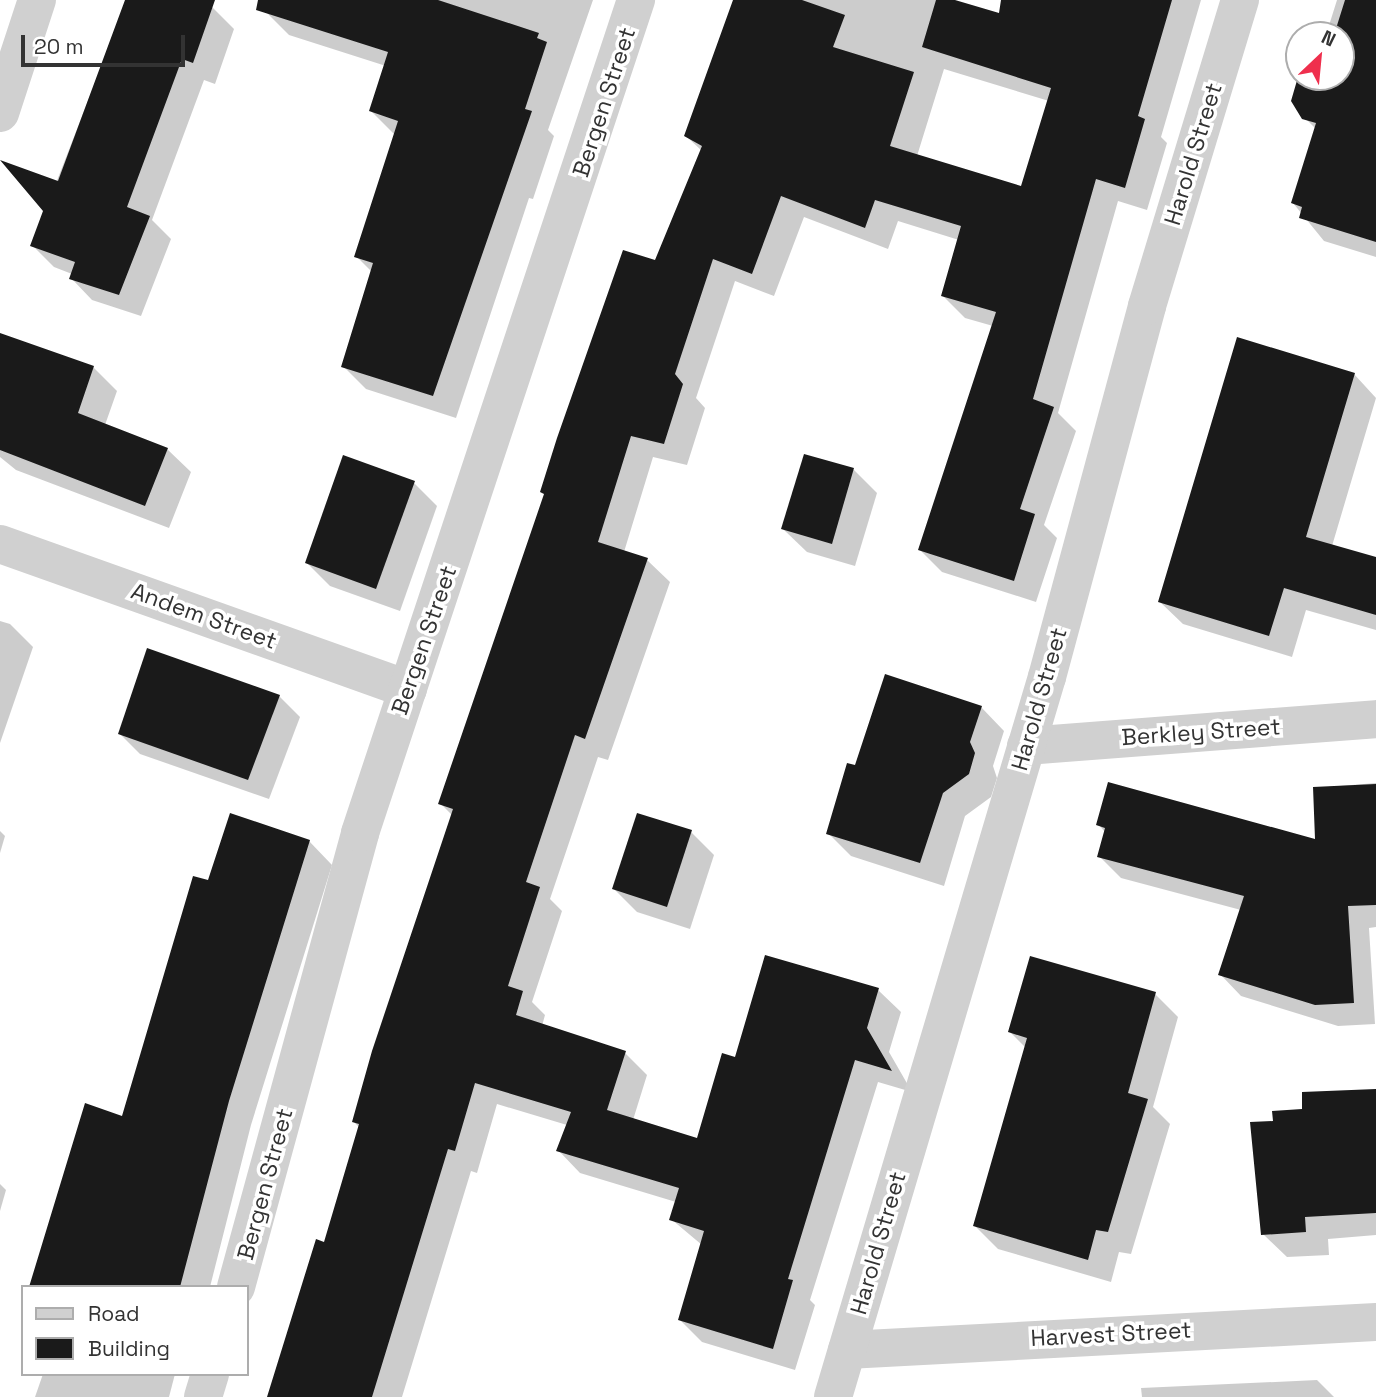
<!DOCTYPE html>
<style>
body{margin:0}
#map{position:relative;width:1376px;height:1397px;overflow:hidden;background:#fff;font-family:"Space Grotesk",sans-serif}
div>[style]{position:absolute}
.shadow>*{inset:0;background:#0003}
.building>*{inset:0;background:#1a1a1a}
.minor>*{height:38px;margin:-19px;padding:0 19px;transform-origin:19px;border-radius:19px;background:#d0d0d0}
span{translate:-50% -50%;white-space:nowrap;text-align:center;line-height:1.15;-webkit-text-stroke:7px #fff;paint-order:stroke}
.street-label{font-size:23px;color:#333}
.legend{position:absolute;left:21px;top:1285px;width:228px;height:91px;box-sizing:border-box;background:#fff;border:2px solid #adadad;margin:0;padding:9px 12px;list-style:none;font-size:21px;color:#333}
.legend li{display:flex;align-items:center;gap:14px;height:35px}
.legend b{width:35px;border:2px solid #adadad}
.north{position:absolute;left:1285px;top:21px;width:70px;height:70px;box-sizing:border-box;background:#fff;border:2px solid #adadad;border-radius:50%;rotate:26deg;font-size:19px;font-weight:700;line-height:28px;text-align:center;color:#333}
.north::after{content:'';display:block;margin:auto;width:24px;height:32px;background:#ef2f4d;clip-path:polygon(50% 0,100% 100%,50% 72%,0 100%)}
.scale{position:absolute;left:21px;top:35px;width:164px;height:32px;box-sizing:border-box;border:4px solid #333;border-top:0;padding-left:9px;font-size:21px;line-height:24px;white-space:nowrap;color:#333;-webkit-text-stroke:5px #fff;paint-order:stroke}
</style>
<div id="map">
<div class="shadow">
<i style="clip-path:polygon(127px 0,192px 0,212px 7px,234px 29px,215px 84px,204px 80px,152px 220px,171px 239px,141px 316px,92px 300px,71px 278px,72px 274px,54px 267px,32px 245px)"></i>
<i style="clip-path:polygon(270px 0,593px 0,548px 130px,554px 136px,533px 199px,529px 198px,456px 418px,366px 389px,343px 366px,372px 272px,356px 256px,395px 135px,371px 111px,386px 66px,289px 35px,266px 12px)"></i>
<i style="clip-path:polygon(evenodd,735px 0,949px 0,1019px 21px,1026px 0,1201px 0,1161px 137px,1167px 143px,1147px 210px,1118px 201px,1058px 413px,1076px 431px,1044px 525px,1057px 538px,1036px 602px,942px 572px,920px 550px,993px 326px,965px 318px,943px 296px,959px 240px,898px 221px,888px 249px,804px 217px,774px 296px,735px 281px,696px 398px,705px 408px,687px 465px,653px 457px,624px 552px,647px 560px,670px 582px,608px 760px,598px 757px,550px 899px,562px 911px,532px 1002px,545px 1015px,542px 1026px,625px 1053px,647px 1075px,633px 1120px,698px 1140px,736px 1059px,878px 990px,901px 1012px,889px 1052px,912px 1092px,878px 1082px,810px 1300px,815px 1305px,795px 1370px,702px 1342px,680px 1320px,702px 1245px,671px 1219px,676px 1202px,580px 1173px,558px 1150px,567px 1125px,497px 1104px,477px 1173px,471px 1171px,402px 1397px,269px 1397px,325px 1244px,360px 1128px,354px 1122px,453px 816px,440px 803px,702px 151px,686px 136px,735px 0,944px 69px,1049px 101px,1022px 188px,917px 156px,944px 69px)"></i>
<i style="clip-path:polygon(1337px 0,1376px 0,1376px 257px,1324px 241px,1293px 203px,1316px 129px,1304px 117px,1309px 77px,1341px 77px,1341px 35px,1326px 35px)"></i>
<i style="clip-path:polygon(0 340px,93px 367px,117px 391px,105px 425px,167px 449px,191px 472px,169px 528px,16px 470px,0 457px)"></i>
<i style="clip-path:polygon(1354px 374px,1376px 398px,1332px 546px,1376px 559px,1376px 630px,1306px 610px,1292px 657px,1183px 624px,1160px 602px)"></i>
<i style="clip-path:polygon(805px 456px,854px 470px,877px 493px,855px 566px,807px 552px,783px 529px)"></i>
<i style="clip-path:polygon(414px 483px,437px 506px,400px 611px,330px 586px,307px 563px)"></i>
<i style="clip-path:polygon(0 621px,10px 624px,33px 647px,0 743px)"></i>
<i style="clip-path:polygon(279px 696px,300px 717px,269px 799px,140px 754px,120px 734px)"></i>
<i style="clip-path:polygon(981px 707px,1004px 731px,993px 766px,997px 778px,991px 797px,965px 816px,944px 886px,851px 856px,828px 833px,856px 767px)"></i>
<i style="clip-path:polygon(1376px 783px,1376px 927px,1369px 928px,1375px 1024px,1338px 1026px,1241px 996px,1220px 974px,1241px 910px,1121px 878px,1099px 856px,1105px 832px,1098px 824px,1317px 841px,1315px 788px)"></i>
<i style="clip-path:polygon(0 831px,5px 836px,0 853px)"></i>
<i style="clip-path:polygon(691px 832px,714px 855px,690px 929px,637px 912px,614px 889px)"></i>
<i style="clip-path:polygon(309px 841px,332px 865px,251px 1125px,210px 1287px,33px 1287px,123px 1118px,209px 882px)"></i>
<i style="clip-path:polygon(1155px 994px,1178px 1017px,1153px 1107px,1170px 1124px,1131px 1254px,1119px 1252px,1111px 1282px,998px 1249px,975px 1226px,1026px 1048px,1010px 1032px)"></i>
<i style="clip-path:polygon(1376px 1091px,1376px 1235px,1328px 1239px,1329px 1255px,1287px 1257px,1263px 1234px,1275px 1123px)"></i>
<i style="clip-path:polygon(0 1184px,6px 1190px,0 1211px)"></i>
<i style="clip-path:polygon(43px 1374px,175px 1374px,169px 1397px,35px 1397px)"></i>
<i style="clip-path:polygon(1317px 1380px,1334px 1397px,1142px 1397px,1141px 1388px)"></i>
</div>
<div class="building">
<i style="clip-path:polygon(125px 0,215px 0,193px 63px,182px 59px,127px 207px,150px 216px,119px 295px,69px 279px,75px 262px,30px 246px,43px 211px,0 160px,58px 181px)"></i>
<i style="clip-path:polygon(258px 0,438px 0,539px 33px,537px 38px,547px 42px,525px 109px,532px 111px,433px 396px,341px 367px,373px 263px,354px 257px,398px 121px,369px 111px,388px 52px,256px 10px)"></i>
<i style="clip-path:polygon(733px 0,802px 0,845px 15px,833px 47px,914px 72px,890px 146px,1021px 186px,1051px 88px,922px 47px,936px 0,955px 0,999px 13px,1001px 0,1172px 0,1138px 116px,1145px 119px,1125px 188px,1096px 179px,1033px 399px,1054px 407px,1020px 509px,1035px 514px,1014px 581px,918px 550px,996px 312px,941px 296px,961px 226px,875px 200px,865px 228px,781px 196px,752px 274px,713px 259px,675px 374px,683px 384px,664px 444px,631px 436px,598px 542px,648px 558px,585px 739px,575px 735px,526px 882px,540px 887px,508px 986px,523px 991px,516px 1015px,626px 1051px,607px 1110px,697px 1138px,722px 1053px,735px 1057px,765px 955px,879px 988px,867px 1028px,892px 1071px,855px 1060px,788px 1279px,793px 1280px,773px 1349px,678px 1320px,704px 1231px,669px 1220px,679px 1188px,556px 1151px,571px 1112px,475px 1083px,455px 1151px,448px 1149px,372px 1397px,267px 1397px,316px 1239px,324px 1242px,359px 1124px,352px 1122px,372px 1051px,453px 809px,438px 804px,544px 494px,540px 492px,557px 438px,623px 250px,655px 260px,702px 146px,684px 136px)"></i>
<i style="clip-path:polygon(1345px 0,1376px 0,1376px 242px,1299px 218px,1302px 207px,1291px 203px,1316px 123px,1302px 119px,1291px 101px,1298px 77px,1341px 77px,1341px 35px,1334px 35px)"></i>
<i style="clip-path:polygon(0 333px,94px 366px,78px 413px,168px 448px,145px 506px,0 450px)"></i>
<i style="clip-path:polygon(1237px 337px,1355px 373px,1306px 537px,1376px 557px,1376px 615px,1284px 588px,1269px 636px,1158px 602px)"></i>
<i style="clip-path:polygon(804px 454px,854px 468px,832px 544px,781px 529px)"></i>
<i style="clip-path:polygon(343px 455px,415px 481px,376px 589px,305px 563px)"></i>
<i style="clip-path:polygon(147px 648px,280px 695px,248px 780px,118px 734px)"></i>
<i style="clip-path:polygon(885px 674px,982px 706px,970px 742px,975px 753px,969px 774px,943px 793px,920px 863px,826px 834px,847px 763px,855px 765px)"></i>
<i style="clip-path:polygon(1108px 782px,1315px 839px,1313px 787px,1376px 784px,1376px 905px,1348px 906px,1354px 1003px,1315px 1005px,1218px 975px,1244px 896px,1097px 857px,1105px 828px,1096px 825px)"></i>
<i style="clip-path:polygon(230px 813px,310px 840px,229px 1101px,180px 1287px,29px 1287px,85px 1103px,122px 1116px,193px 876px,208px 880px)"></i>
<i style="clip-path:polygon(637px 813px,692px 830px,667px 907px,612px 889px)"></i>
<i style="clip-path:polygon(1030px 956px,1156px 992px,1128px 1093px,1148px 1099px,1108px 1232px,1096px 1230px,1088px 1260px,973px 1226px,1027px 1038px,1008px 1032px)"></i>
<i style="clip-path:polygon(1376px 1089px,1376px 1213px,1305px 1217px,1306px 1232px,1261px 1235px,1250px 1122px,1273px 1121px,1272px 1111px,1302px 1109px,1302px 1092px)"></i>
</div>
<div class="minor">
<i style="left:0;top:113px;width:119px;rotate:-71.9deg"></i>
<i style="left:0;top:544px;width:433px;rotate:19.6deg"></i>
<i style="left:1026px;top:746px;width:351px;rotate:-4.4deg"></i>
<i style="left:236px;top:1287px;width:471px;rotate:-74.7deg"></i>
<i style="left:360px;top:833px;width:878px;rotate:-71.67deg"></i>
<i style="left:847px;top:1350px;width:530px;rotate:-3.03deg"></i>
<i style="left:203px;top:1397px;width:24px;rotate:-73deg"></i>
<i style="left:833px;top:1397px;width:751px;rotate:-73.45deg"></i>
<i style="left:1047px;top:677px;width:384px;rotate:-74.9deg"></i>
<i style="left:1147px;top:306px;width:320px;rotate:-73.1deg"></i>
</div>
<div class="street-label">
<span style="left:604px;top:102px;rotate:-72deg">Bergen Street</span>
<span style="left:1193px;top:154px;rotate:-73deg">Harold Street</span>
<span style="left:204px;top:616px;rotate:20deg">Andem Street</span>
<span style="left:424px;top:640px;rotate:-71deg">Bergen Street</span>
<span style="left:1039px;top:699px;rotate:-74deg">Harold Street</span>
<span style="left:1201px;top:732px;rotate:-4deg">Berkley Street</span>
<span style="left:265px;top:1184px;rotate:-75deg">Bergen Street</span>
<span style="left:878px;top:1243px;rotate:-74deg">Harold Street</span>
<span style="left:1111px;top:1334px;rotate:-3deg">Harvest Street</span>
</div>
<ul class="legend">
<li><b style="height:9px;background:#d0d0d0"></b>Road</li>
<li><b style="height:19px;background:#1a1a1a"></b>Building</li>
</ul>
<div class="north">N</div>
<div class="scale">20 m</div>
</div>
